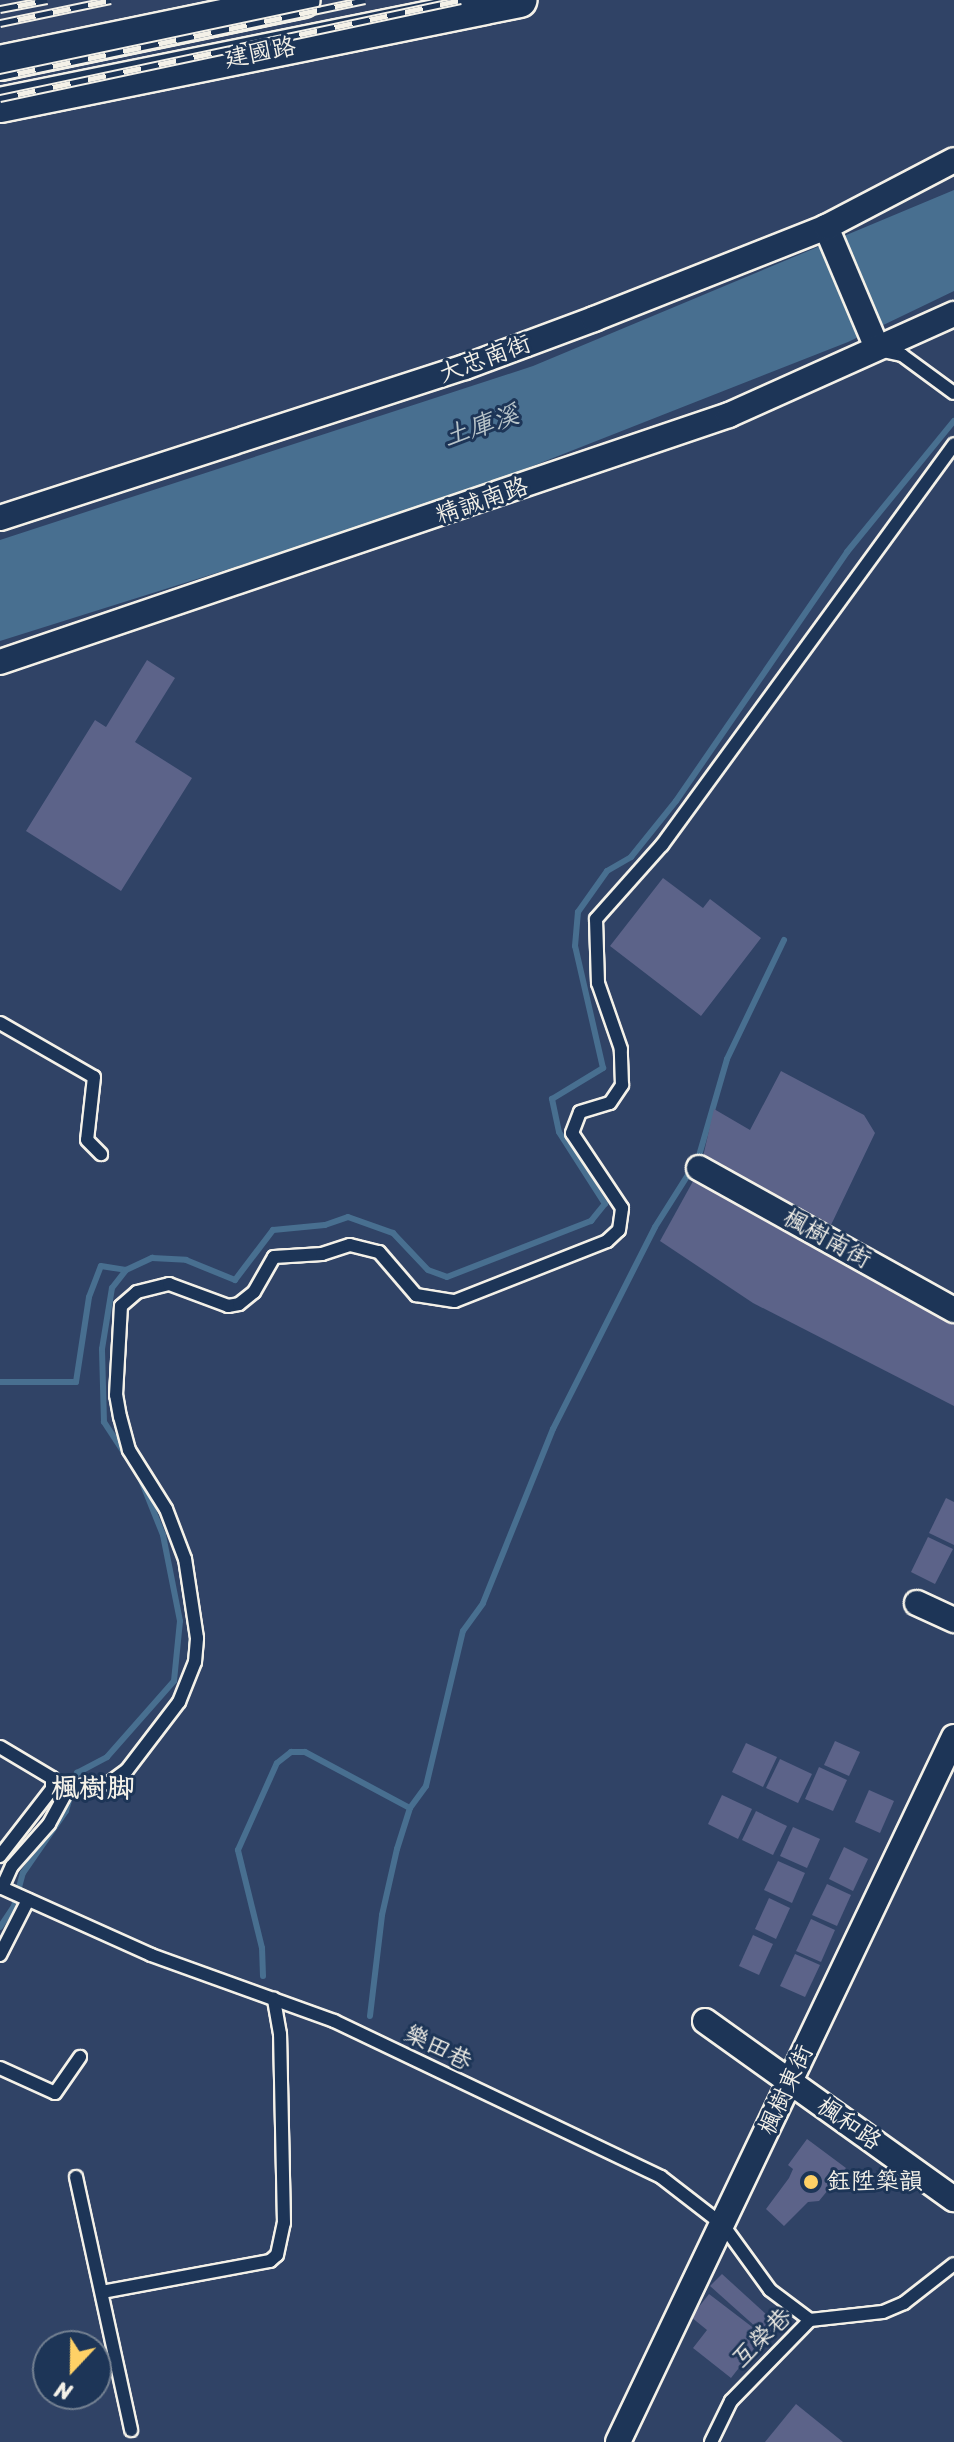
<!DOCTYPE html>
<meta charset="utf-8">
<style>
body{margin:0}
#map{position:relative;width:954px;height:2442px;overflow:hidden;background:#304366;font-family:Sriracha,"LXGW WenKai TC",sans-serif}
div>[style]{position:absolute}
.water>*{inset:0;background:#486f90}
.stream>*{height:6px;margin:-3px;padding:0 3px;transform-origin:3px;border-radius:3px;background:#486f90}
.building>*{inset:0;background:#5c6389}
.roads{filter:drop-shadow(2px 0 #f4f1e8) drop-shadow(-2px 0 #f4f1e8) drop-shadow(0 2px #f4f1e8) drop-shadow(0 -2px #f4f1e8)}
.lane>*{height:12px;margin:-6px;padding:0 6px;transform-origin:6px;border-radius:6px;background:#1d3557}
.street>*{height:24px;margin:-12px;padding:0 12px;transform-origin:12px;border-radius:12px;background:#1d3557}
.secondary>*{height:34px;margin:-17px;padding:0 17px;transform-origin:17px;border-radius:17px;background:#1d3557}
.rail>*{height:9px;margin-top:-4.5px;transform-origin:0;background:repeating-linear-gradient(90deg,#1d3557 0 18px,#f4f1e8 0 36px);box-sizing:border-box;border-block:2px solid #f4f1e8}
.dots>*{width:22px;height:22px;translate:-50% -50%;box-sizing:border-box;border:4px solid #1d3557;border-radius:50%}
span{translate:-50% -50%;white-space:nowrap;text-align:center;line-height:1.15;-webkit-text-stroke:6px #1d3557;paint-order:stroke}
.street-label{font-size:24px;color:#f4f1e8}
.poi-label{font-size:24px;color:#f4f1e8}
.left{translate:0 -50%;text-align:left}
.water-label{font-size:26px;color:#b8c4c9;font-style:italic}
.quarter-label{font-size:28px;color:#f4f1e8;font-weight:700}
.north{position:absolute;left:32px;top:2330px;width:80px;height:80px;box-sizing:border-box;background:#1d3557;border:2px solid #738091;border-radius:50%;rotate:202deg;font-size:22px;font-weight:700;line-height:32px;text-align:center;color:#f4f1e8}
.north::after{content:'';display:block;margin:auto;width:28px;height:36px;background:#ffd166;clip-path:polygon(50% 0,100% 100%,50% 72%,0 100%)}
</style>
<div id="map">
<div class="water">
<i style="clip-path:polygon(954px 190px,954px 291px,848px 342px,436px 504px,0 641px,0 540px,533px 366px)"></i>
</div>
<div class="stream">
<i style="left:0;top:1382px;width:76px"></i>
<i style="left:76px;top:1382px;width:86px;rotate:-81.3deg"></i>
<i style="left:89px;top:1297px;width:33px;rotate:-69deg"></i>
<i style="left:101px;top:1266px;width:25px;rotate:9deg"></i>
<i style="left:127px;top:1457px;width:42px;rotate:-123.3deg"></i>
<i style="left:104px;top:1422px;width:73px;rotate:-91.6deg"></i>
<i style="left:102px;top:1349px;width:62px;rotate:-80.7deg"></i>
<i style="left:112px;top:1288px;width:23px;rotate:-52deg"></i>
<i style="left:126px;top:1270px;width:29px;rotate:-25deg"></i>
<i style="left:152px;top:1258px;width:34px;rotate:3deg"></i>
<i style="left:186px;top:1260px;width:53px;rotate:22.2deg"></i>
<i style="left:235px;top:1280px;width:63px;rotate:-52.8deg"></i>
<i style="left:273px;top:1230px;width:52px;rotate:-5.5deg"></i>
<i style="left:325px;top:1225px;width:24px;rotate:-19deg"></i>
<i style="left:348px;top:1217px;width:48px;rotate:19.6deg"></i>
<i style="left:393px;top:1233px;width:51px;rotate:46.6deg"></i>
<i style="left:428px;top:1270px;width:20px;rotate:20deg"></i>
<i style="left:447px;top:1277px;width:155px;rotate:-21.3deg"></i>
<i style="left:591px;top:1221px;width:22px;rotate:-51deg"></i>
<i style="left:605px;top:1204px;width:85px;rotate:-122.6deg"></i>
<i style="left:559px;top:1132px;width:34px;rotate:-102deg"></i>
<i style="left:552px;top:1099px;width:60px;rotate:-31.3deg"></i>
<i style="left:603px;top:1068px;width:125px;rotate:-102.9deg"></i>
<i style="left:575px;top:946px;width:34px;rotate:-85deg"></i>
<i style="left:578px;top:912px;width:50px;rotate:-54.7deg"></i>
<i style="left:607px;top:871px;width:28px;rotate:-30deg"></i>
<i style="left:631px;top:857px;width:72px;rotate:-51.2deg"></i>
<i style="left:676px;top:801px;width:302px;rotate:-55.5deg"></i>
<i style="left:847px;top:552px;width:169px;rotate:-50.8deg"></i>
<i style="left:0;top:1927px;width:25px;rotate:-56deg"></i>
<i style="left:14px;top:1906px;width:34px;rotate:-75deg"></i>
<i style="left:23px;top:1873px;width:75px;rotate:-55.3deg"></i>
<i style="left:66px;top:1811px;width:40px;rotate:-74deg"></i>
<i style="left:77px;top:1773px;width:34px;rotate:-28deg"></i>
<i style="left:107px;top:1757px;width:101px;rotate:-48.6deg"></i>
<i style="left:174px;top:1681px;width:60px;rotate:-84.3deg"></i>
<i style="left:180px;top:1621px;width:88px;rotate:-101.2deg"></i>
<i style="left:163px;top:1535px;width:59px;rotate:-111.8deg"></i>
<i style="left:263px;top:1976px;width:28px;rotate:-92deg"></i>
<i style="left:262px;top:1948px;width:101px;rotate:-103.8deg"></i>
<i style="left:238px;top:1850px;width:95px;rotate:-65.9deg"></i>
<i style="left:277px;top:1763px;width:18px;rotate:-38deg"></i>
<i style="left:291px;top:1752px;width:14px"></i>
<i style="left:305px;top:1752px;width:119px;rotate:28.1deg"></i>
<i style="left:370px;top:2016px;width:102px;rotate:-83.2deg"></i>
<i style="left:382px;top:1915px;width:68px;rotate:-77.2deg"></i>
<i style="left:397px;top:1849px;width:43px;rotate:-72.4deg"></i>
<i style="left:410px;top:1808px;width:27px;rotate:-54deg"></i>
<i style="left:426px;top:1786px;width:159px;rotate:-76.6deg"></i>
<i style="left:463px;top:1631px;width:34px;rotate:-54deg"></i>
<i style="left:483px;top:1603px;width:188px;rotate:-68.1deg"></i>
<i style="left:553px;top:1429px;width:226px;rotate:-63.2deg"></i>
<i style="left:655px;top:1227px;width:80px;rotate:-57.7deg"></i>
<i style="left:698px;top:1159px;width:104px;rotate:-73.8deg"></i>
<i style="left:727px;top:1059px;width:132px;rotate:-64.4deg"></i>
</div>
<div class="building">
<i style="clip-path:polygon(147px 660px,175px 678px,135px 742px,192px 778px,121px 891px,26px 831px,95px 720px,106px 727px)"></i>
<i style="clip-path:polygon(663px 878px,703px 908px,710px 899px,761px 938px,701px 1016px,610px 946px)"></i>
<i style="clip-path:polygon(781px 1071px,864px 1115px,875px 1133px,831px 1225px,780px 1198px,777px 1204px,702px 1161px,714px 1109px,750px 1130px)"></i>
<i style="clip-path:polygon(697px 1174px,954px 1315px,954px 1406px,753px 1303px,660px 1241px)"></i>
<i style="clip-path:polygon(946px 1498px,954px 1502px,954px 1545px,929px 1533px)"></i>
<i style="clip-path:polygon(928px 1537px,953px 1549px,935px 1584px,911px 1572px)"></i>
<i style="clip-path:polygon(835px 1741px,860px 1752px,849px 1776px,824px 1765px)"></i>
<i style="clip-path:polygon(746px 1743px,777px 1757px,763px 1787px,732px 1772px)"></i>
<i style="clip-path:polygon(780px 1759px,812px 1774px,798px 1803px,766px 1788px)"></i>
<i style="clip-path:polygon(819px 1767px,847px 1780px,833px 1811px,805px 1799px)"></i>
<i style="clip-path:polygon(869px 1790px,894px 1801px,880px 1833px,855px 1822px)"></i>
<i style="clip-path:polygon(722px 1795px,752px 1809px,738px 1839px,708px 1824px)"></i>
<i style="clip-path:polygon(756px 1811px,787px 1826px,773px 1855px,742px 1840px)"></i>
<i style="clip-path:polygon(793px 1827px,820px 1839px,807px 1868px,780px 1856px)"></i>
<i style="clip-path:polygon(844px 1847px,868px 1859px,853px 1891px,829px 1879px)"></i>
<i style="clip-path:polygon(778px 1861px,805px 1873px,792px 1903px,764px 1890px)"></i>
<i style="clip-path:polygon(827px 1884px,851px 1895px,837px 1926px,812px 1915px)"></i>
<i style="clip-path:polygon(769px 1898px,790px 1908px,776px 1939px,755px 1929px)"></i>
<i style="clip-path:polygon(811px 1919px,835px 1930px,821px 1962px,796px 1951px)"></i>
<i style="clip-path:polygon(753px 1935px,773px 1944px,759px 1975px,739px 1966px)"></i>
<i style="clip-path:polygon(795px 1954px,820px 1965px,805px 1997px,780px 1986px)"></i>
<i style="clip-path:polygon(807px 2139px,846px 2168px,819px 2201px,808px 2202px,784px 2226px,766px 2209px,789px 2178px,793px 2169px,788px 2165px)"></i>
<i style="clip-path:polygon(722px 2274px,778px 2325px,767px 2337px,710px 2286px)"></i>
<i style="clip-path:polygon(709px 2294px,764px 2336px,731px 2378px,693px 2348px,707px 2330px,691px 2317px)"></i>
<i style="clip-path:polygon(796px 2404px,843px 2442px,765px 2442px)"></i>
</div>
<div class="roads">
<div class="lane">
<i style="left:878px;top:350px;width:25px;rotate:12deg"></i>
<i style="left:902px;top:355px;width:64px;rotate:36.2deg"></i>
<i style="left:0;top:1023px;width:108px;rotate:29.9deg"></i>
<i style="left:94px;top:1077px;width:63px;rotate:96.3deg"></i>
<i style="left:87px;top:1140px;width:20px;rotate:45deg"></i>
<i style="left:0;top:1747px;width:61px;rotate:30.8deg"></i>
<i style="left:52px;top:1778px;width:11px;rotate:90deg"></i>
<i style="left:52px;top:1789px;width:85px;rotate:127.8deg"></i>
<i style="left:0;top:1887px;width:166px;rotate:24.2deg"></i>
<i style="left:151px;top:1955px;width:195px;rotate:19.8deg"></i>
<i style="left:334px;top:2021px;width:362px;rotate:25.5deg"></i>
<i style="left:661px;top:2177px;width:78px;rotate:37.7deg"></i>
<i style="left:723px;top:2225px;width:80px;rotate:54.1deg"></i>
<i style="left:770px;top:2290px;width:50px;rotate:36.9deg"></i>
<i style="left:2px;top:1888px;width:24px;rotate:-66deg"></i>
<i style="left:12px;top:1866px;width:56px;rotate:-48.6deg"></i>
<i style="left:49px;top:1824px;width:42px;rotate:-61.6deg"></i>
<i style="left:69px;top:1787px;width:40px;rotate:-5.7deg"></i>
<i style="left:109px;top:1783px;width:22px;rotate:-36deg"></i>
<i style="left:127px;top:1770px;width:86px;rotate:-52.6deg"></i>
<i style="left:179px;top:1702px;width:43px;rotate:-68.2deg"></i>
<i style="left:195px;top:1662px;width:24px;rotate:-85deg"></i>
<i style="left:197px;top:1638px;width:80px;rotate:-98.6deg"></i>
<i style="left:185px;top:1559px;width:53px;rotate:-110.8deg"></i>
<i style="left:166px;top:1509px;width:70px;rotate:-122.1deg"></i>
<i style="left:129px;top:1450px;width:34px;rotate:-105deg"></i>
<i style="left:120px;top:1417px;width:22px;rotate:-100deg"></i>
<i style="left:116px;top:1395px;width:89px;rotate:-86.8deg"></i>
<i style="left:121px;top:1306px;width:21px;rotate:-41deg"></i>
<i style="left:137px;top:1292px;width:33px;rotate:-14deg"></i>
<i style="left:169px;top:1284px;width:63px;rotate:20.4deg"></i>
<i style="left:228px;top:1306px;width:11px;rotate:-10deg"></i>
<i style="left:239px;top:1304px;width:19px;rotate:-39deg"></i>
<i style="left:254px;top:1292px;width:40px;rotate:-60.3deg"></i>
<i style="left:274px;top:1257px;width:48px;rotate:-3.6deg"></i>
<i style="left:322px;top:1254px;width:29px;rotate:-18deg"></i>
<i style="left:350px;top:1245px;width:30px;rotate:14deg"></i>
<i style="left:379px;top:1252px;width:57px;rotate:49.3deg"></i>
<i style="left:416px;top:1295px;width:39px;rotate:9deg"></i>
<i style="left:455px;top:1301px;width:163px;rotate:-21.5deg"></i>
<i style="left:607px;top:1241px;width:16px;rotate:-43deg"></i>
<i style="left:619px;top:1230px;width:22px;rotate:-82deg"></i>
<i style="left:622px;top:1208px;width:90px;rotate:-123.7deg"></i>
<i style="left:572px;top:1133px;width:22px;rotate:-69deg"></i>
<i style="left:580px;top:1112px;width:31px;rotate:-17deg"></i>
<i style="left:610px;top:1103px;width:22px;rotate:-56deg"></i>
<i style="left:622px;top:1085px;width:36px;rotate:-92deg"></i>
<i style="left:621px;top:1049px;width:70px;rotate:-109.2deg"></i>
<i style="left:598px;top:983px;width:64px;rotate:-91.8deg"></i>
<i style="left:596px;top:919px;width:99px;rotate:-48.3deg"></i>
<i style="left:662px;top:845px;width:496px;rotate:-53.9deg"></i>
<i style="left:0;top:1955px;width:62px;rotate:-63deg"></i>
<i style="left:0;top:2068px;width:60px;rotate:24.4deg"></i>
<i style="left:55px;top:2093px;width:44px;rotate:-55.2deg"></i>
<i style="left:76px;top:2177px;width:259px;rotate:77.7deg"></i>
<i style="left:102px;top:2292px;width:171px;rotate:-10.5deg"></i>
<i style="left:270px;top:2261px;width:9px;rotate:-41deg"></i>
<i style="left:277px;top:2255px;width:33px;rotate:-78deg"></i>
<i style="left:284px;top:2223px;width:189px;rotate:-91.2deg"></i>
<i style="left:280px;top:2034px;width:36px;rotate:-100deg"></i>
<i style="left:711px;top:2442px;width:46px;rotate:-64deg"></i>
<i style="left:731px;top:2401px;width:113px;rotate:-45.7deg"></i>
<i style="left:810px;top:2320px;width:73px;rotate:-6.3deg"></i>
<i style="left:883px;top:2312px;width:23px;rotate:-23deg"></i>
<i style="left:904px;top:2303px;width:63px;rotate:-38deg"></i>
</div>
<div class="street">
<i style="left:826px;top:227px;width:126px;rotate:67.1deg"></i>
<i style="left:0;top:518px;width:489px;rotate:-18deg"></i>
<i style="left:465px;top:367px;width:138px;rotate:-20.4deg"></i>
<i style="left:594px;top:319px;width:250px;rotate:-21.6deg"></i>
<i style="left:826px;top:227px;width:144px;rotate:-27.6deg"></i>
<i style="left:0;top:662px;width:770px;rotate:-18.72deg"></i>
<i style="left:729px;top:415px;width:247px;rotate:-24.2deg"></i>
<i style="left:699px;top:1168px;width:292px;rotate:29.1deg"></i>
<i style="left:917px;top:1603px;width:41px;rotate:24.7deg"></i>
<i style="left:705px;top:2021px;width:306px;rotate:35.6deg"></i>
<i style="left:618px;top:2442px;width:781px;rotate:-64.52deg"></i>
</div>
<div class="secondary">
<i style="left:0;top:63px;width:309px;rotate:-11.7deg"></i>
<i style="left:0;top:105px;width:530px;rotate:-11.42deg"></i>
</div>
</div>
<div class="rail">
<i style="left:0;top:9px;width:48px;rotate:-10.8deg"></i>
<i style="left:0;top:23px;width:113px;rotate:-11.7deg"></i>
<i style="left:0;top:77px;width:373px;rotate:-11.9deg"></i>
<i style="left:0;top:98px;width:471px;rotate:-12deg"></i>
</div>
<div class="dots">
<i style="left:811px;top:2182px;background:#ffd166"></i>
</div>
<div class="street-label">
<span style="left:260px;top:53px;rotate:-11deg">建國路</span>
<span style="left:485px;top:359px;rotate:-20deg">大忠南街</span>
<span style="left:482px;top:501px;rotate:-19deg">精誠南路</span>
<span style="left:827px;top:1239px;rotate:29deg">楓樹南街</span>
<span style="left:438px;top:2048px;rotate:26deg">樂田巷</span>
<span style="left:786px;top:2090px;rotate:-65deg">楓樹東街</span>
<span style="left:849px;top:2124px;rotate:35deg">楓和路</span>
<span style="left:762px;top:2338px;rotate:-45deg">互榮巷</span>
</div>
<div class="poi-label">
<span class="left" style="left:827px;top:2182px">鈺陞築韻</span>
</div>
<div class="water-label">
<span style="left:481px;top:426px;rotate:-19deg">土庫溪</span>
</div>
<div class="quarter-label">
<span style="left:93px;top:1788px">楓樹脚</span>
</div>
<div class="north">N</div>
</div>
